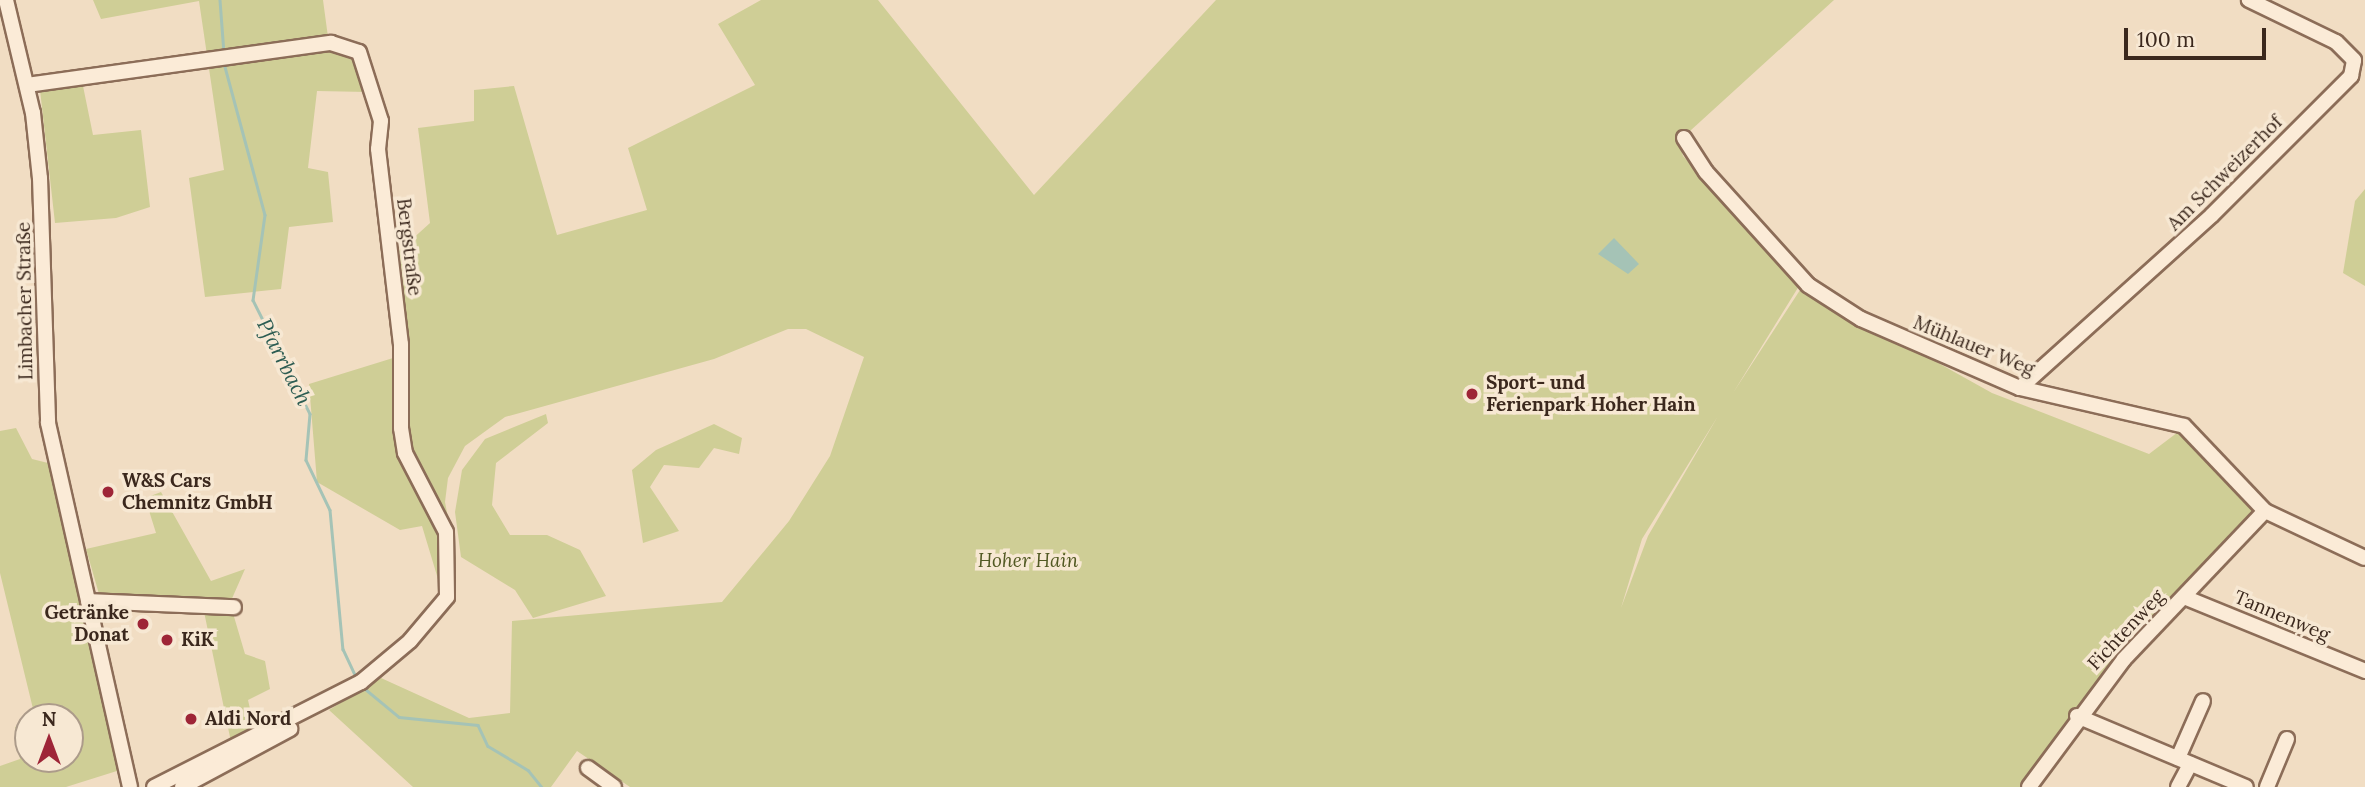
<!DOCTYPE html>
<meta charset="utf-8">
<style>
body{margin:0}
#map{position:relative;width:2365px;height:787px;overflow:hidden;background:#f1ddc3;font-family:Lora,serif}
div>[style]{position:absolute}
.green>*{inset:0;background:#cfce96}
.water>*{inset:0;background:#a5c3b6}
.stream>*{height:2.5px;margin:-1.25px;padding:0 1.25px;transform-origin:1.25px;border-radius:1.25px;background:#a5c3b6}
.roads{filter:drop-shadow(2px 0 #8c6d58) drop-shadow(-2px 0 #8c6d58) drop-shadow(0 2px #8c6d58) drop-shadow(0 -2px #8c6d58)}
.minor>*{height:14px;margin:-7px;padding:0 7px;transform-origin:7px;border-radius:7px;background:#fbebd7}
.dots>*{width:19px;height:19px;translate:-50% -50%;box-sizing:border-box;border:4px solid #f7e8d3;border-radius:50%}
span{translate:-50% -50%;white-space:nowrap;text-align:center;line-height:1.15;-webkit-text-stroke:7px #f7e8d3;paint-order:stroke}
.street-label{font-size:19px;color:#3b281d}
.poi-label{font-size:19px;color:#3b281d;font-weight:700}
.left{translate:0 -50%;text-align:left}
.right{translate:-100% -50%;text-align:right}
.park-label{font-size:19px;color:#525923;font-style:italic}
.water-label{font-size:21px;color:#2c5c52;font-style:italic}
.north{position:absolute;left:14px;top:703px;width:70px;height:70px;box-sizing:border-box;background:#f7e8d3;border:2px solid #ac9b8a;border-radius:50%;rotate:0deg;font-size:19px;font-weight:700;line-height:28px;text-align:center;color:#3b281d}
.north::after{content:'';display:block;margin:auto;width:24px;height:32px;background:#9e2537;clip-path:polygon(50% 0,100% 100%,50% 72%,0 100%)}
.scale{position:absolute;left:2124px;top:28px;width:142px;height:32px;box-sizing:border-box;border:4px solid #3b281d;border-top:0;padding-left:9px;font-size:21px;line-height:24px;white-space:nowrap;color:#3b281d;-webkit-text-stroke:5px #f7e8d3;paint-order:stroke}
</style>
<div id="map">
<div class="green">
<i style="clip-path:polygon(93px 0,323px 0,330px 52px,352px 54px,368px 92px,317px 91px,308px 168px,328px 172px,333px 222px,289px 227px,281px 289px,205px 297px,189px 178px,224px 170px,199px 1px,101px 19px)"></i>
<i style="clip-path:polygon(evenodd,761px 0,878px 0,1034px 195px,1216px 0,1834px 0,1679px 141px,1683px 156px,1799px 286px,1733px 393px,1802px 287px,1992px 393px,2149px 454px,2182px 429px,2265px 511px,2162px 617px,2029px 787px,630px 787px,577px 751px,551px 787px,413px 787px,329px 710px,381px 678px,469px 718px,510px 713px,512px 621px,722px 602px,789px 521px,830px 456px,864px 357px,806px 329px,788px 329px,714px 359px,505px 417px,465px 446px,448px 478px,445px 502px,456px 559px,441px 589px,422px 526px,400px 530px,317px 482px,309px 384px,406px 354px,398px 252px,430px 223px,418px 128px,474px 121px,474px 90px,514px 86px,557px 235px,647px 210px,628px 148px,755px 85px,718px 24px,761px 0,1718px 416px,1648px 536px,1621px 608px,1642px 539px,1718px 416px)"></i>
<i style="clip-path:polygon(83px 86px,93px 135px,141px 130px,150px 207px,116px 218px,55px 223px,40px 90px)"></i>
<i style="clip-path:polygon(2365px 189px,2365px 286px,2343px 273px,2355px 201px)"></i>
<i style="clip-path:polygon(546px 414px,548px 423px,496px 463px,492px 505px,510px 535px,547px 535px,580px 550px,606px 596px,533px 618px,515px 590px,461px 557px,455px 512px,462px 470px,485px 439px)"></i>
<i style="clip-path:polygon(714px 424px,742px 438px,739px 454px,714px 448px,699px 468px,664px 465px,650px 487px,679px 531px,643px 543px,632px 470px,656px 450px)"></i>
<i style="clip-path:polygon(16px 428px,32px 459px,48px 463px,120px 770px,66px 787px,0 787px,0 766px,20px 759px,15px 727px,28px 722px,28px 759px,70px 759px,70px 717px,35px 717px,0 573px,0 431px)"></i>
<i style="clip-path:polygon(161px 492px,211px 581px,245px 569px,230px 603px,245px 654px,265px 661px,270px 689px,248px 700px,255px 731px,231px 742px,202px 602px,99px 594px,86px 549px,156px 533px,145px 498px)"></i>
</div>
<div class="water">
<i style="clip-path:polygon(1614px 238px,1639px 264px,1628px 274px,1598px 254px)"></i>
</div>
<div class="stream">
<i style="left:220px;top:0;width:53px;rotate:85.7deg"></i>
<i style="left:224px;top:63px;width:157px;rotate:74.9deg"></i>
<i style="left:265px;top:215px;width:86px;rotate:98deg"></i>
<i style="left:253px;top:300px;width:127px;rotate:63.4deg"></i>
<i style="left:310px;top:414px;width:46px;rotate:95deg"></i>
<i style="left:306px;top:460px;width:55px;rotate:64.4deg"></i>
<i style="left:330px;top:510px;width:140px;rotate:84.7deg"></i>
<i style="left:343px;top:649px;width:31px;rotate:65deg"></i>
<i style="left:364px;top:688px;width:45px;rotate:39.6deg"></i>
<i style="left:399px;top:717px;width:79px;rotate:5.8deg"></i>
<i style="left:478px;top:725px;width:23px;rotate:65deg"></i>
<i style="left:488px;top:746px;width:47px;rotate:31deg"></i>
<i style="left:528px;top:770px;width:22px;rotate:51deg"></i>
</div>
<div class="roads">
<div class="minor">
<i style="left:6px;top:0;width:116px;rotate:76.6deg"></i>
<i style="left:33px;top:113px;width:65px;rotate:83.9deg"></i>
<i style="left:40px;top:178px;width:245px;rotate:88.1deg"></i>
<i style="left:48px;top:423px;width:373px;rotate:77.3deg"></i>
<i style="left:27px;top:85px;width:307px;rotate:-7.9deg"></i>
<i style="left:331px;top:43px;width:29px;rotate:18deg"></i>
<i style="left:359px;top:52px;width:72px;rotate:72.3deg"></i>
<i style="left:381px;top:121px;width:28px;rotate:96deg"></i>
<i style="left:378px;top:149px;width:196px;rotate:83.3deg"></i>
<i style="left:401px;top:344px;width:84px;rotate:90deg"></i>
<i style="left:401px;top:428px;width:25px;rotate:81deg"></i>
<i style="left:405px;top:453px;width:89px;rotate:62.6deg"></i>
<i style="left:446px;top:532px;width:65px;rotate:89.1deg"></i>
<i style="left:447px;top:597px;width:57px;rotate:130.1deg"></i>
<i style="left:410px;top:641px;width:64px;rotate:140.1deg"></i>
<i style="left:361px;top:682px;width:232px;rotate:153.1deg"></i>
<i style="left:1684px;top:138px;width:40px;rotate:57.1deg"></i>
<i style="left:1706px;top:172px;width:152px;rotate:47.9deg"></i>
<i style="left:1808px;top:285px;width:63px;rotate:32.7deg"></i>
<i style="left:1861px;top:319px;width:173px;rotate:23.5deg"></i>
<i style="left:2020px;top:388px;width:168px;rotate:13deg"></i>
<i style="left:2184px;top:426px;width:117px;rotate:46.4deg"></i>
<i style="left:2265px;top:511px;width:110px;rotate:25.2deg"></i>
<i style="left:2020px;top:388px;width:258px;rotate:-42deg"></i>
<i style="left:2212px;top:215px;width:197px;rotate:-45deg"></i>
<i style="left:2351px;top:76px;width:16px;rotate:-79deg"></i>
<i style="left:2354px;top:60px;width:25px;rotate:-135deg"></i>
<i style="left:2336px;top:42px;width:97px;rotate:-154.2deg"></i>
<i style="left:2184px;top:597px;width:196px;rotate:22.2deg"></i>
<i style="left:88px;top:601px;width:146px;rotate:2.4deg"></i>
<i style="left:2077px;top:716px;width:183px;rotate:22.8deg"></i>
<i style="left:2178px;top:758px;width:62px;rotate:-66.3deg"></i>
<i style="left:588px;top:768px;width:32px;rotate:36deg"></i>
<i style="left:182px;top:787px;width:123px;rotate:-28.2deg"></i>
<i style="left:2029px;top:787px;width:159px;rotate:-53.4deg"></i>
<i style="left:2124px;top:659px;width:204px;rotate:-46.4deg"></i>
<i style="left:2178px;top:787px;width:26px;rotate:-62deg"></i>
<i style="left:2267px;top:787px;width:52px;rotate:-67.4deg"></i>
</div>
</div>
<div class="dots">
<i style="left:1472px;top:394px;background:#9e2537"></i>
<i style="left:108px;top:492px;background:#9e2537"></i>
<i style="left:143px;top:624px;background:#9e2537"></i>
<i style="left:167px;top:640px;background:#9e2537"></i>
<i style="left:191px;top:719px;background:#9e2537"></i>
</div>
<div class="street-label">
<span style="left:2225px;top:173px;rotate:-45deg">Am Schweizerhof</span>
<span style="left:409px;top:247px;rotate:83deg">Bergstraße</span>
<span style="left:25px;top:301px;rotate:-91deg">Limbacher Straße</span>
<span style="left:1974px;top:346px;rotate:22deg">Mühlauer Weg</span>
<span style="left:2282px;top:616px;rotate:23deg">Tannenweg</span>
<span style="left:2126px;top:630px;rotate:-47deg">Fichtenweg</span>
</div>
<div class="poi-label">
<span class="left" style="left:1486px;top:394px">Sport- und<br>Ferienpark Hoher Hain</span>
<span class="left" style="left:122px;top:492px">W&amp;S Cars<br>Chemnitz GmbH</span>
<span class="right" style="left:129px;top:624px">Getränke<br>Donat</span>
<span class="left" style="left:181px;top:640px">KiK</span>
<span class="left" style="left:205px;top:719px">Aldi Nord</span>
</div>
<div class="park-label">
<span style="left:1028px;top:561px">Hoher Hain</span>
</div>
<div class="water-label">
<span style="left:284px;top:362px;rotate:63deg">Pfarrbach</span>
</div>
<div class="north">N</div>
<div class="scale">100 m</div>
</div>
